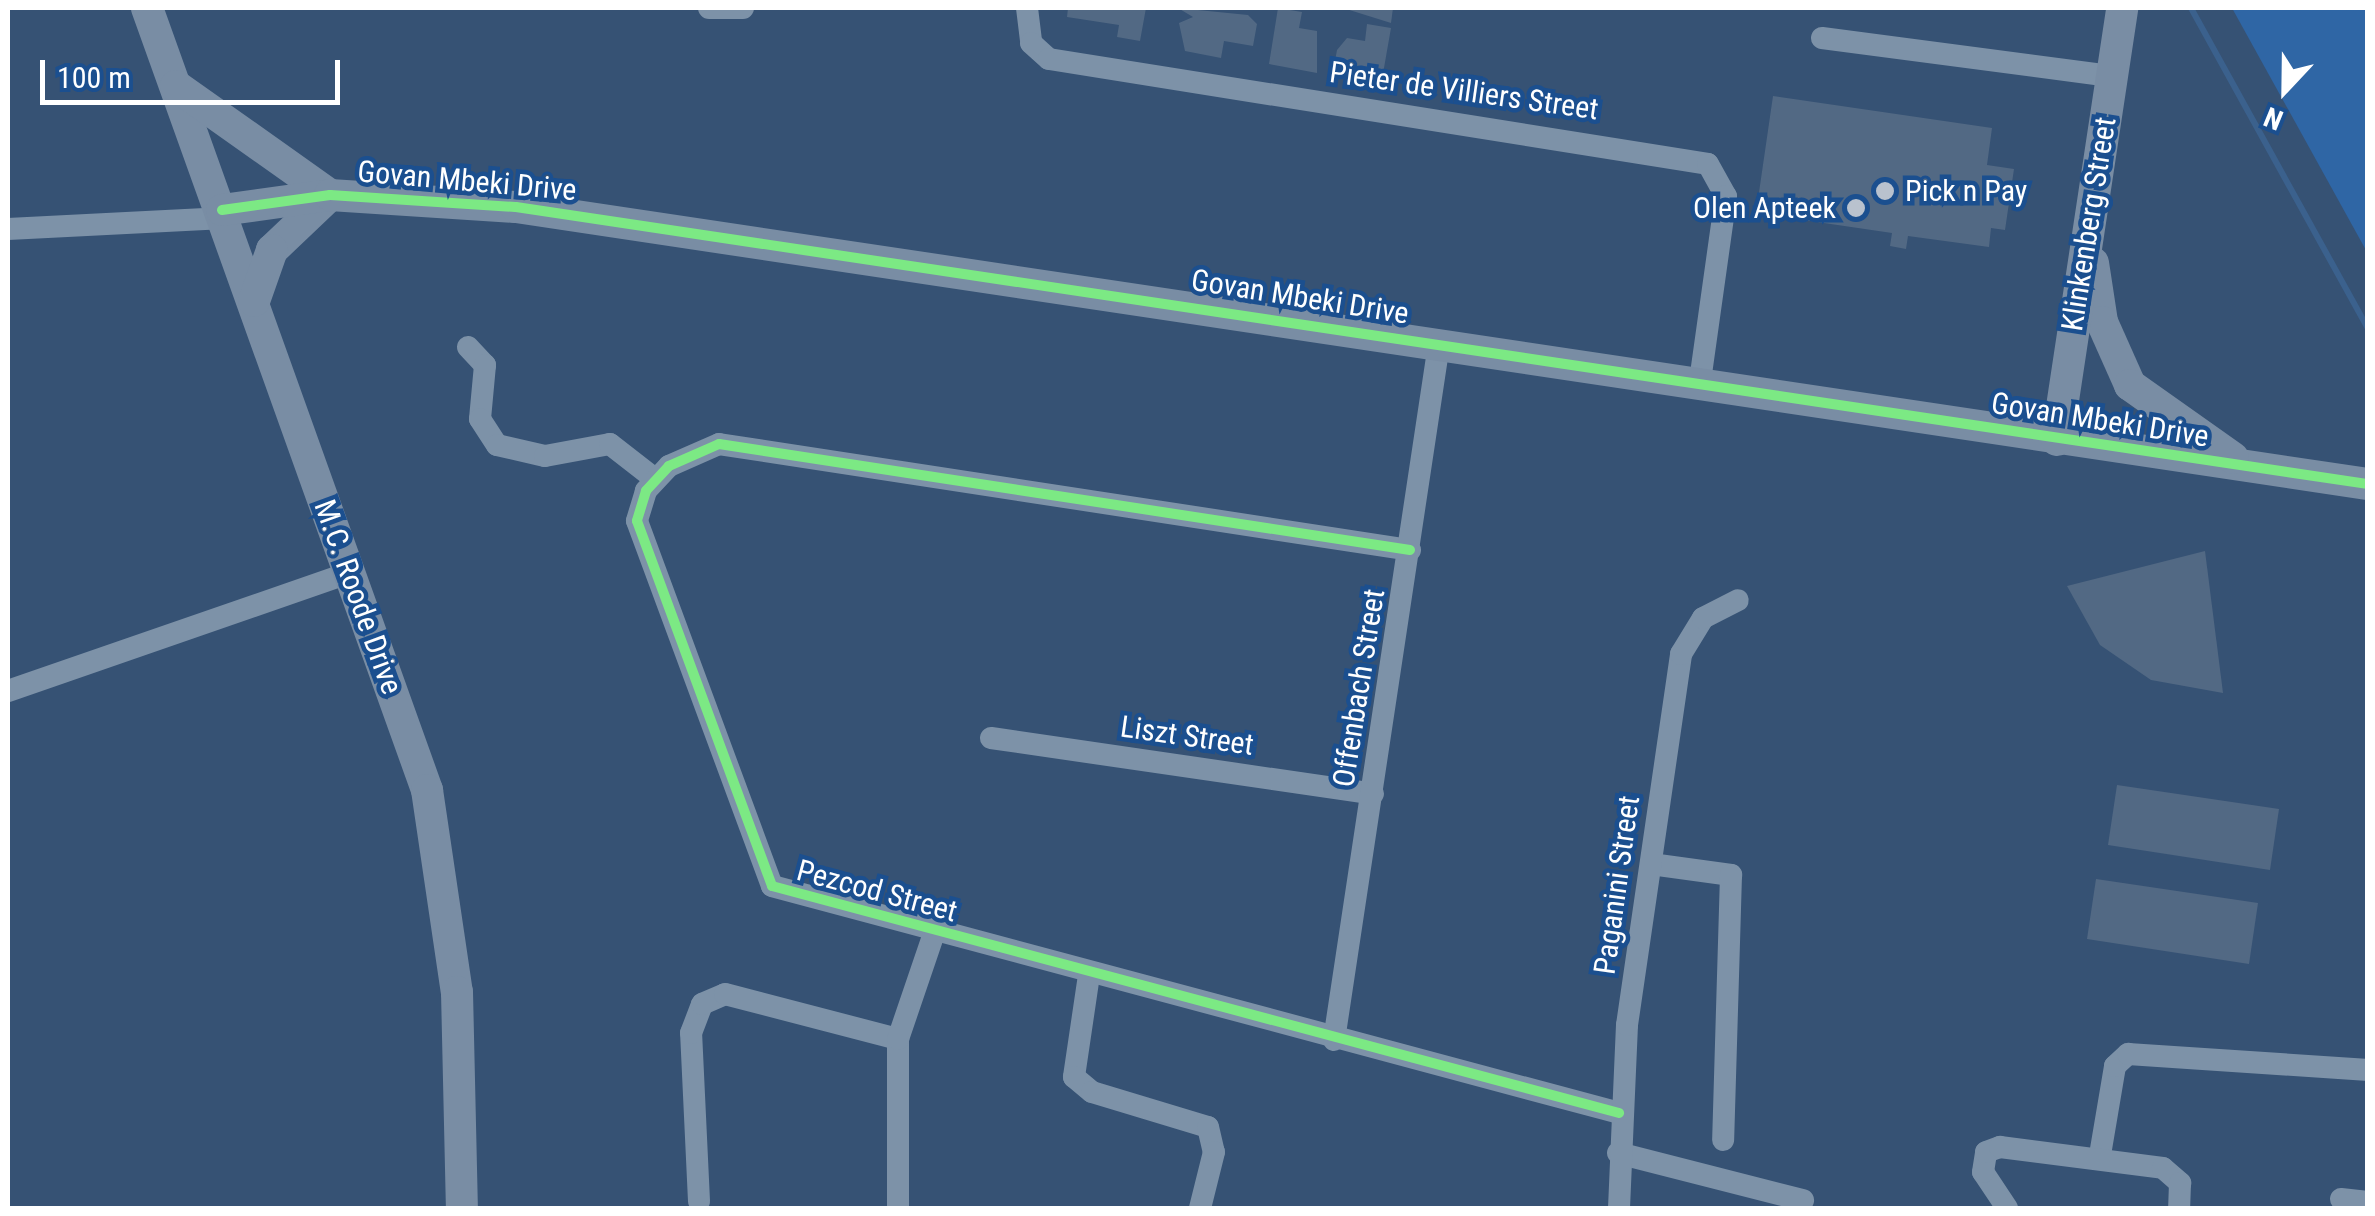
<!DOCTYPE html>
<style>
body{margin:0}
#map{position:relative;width:2375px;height:1216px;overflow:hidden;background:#365274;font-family:"Roboto Condensed",sans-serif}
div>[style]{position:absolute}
.green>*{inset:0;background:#2f66a5}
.stream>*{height:6px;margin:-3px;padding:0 3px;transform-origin:3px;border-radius:3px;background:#3b618d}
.building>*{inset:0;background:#526984}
.street>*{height:22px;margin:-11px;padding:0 11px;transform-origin:11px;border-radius:11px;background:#7d92a8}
.secondary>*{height:32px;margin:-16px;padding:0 16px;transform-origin:16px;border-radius:16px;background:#798da4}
.cycleway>*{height:10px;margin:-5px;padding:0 5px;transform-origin:5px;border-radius:5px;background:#7ce984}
.dots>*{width:28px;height:28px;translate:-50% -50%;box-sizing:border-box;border:5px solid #1b4f8f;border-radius:50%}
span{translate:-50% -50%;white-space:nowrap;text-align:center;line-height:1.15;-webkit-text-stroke:9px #1b4f8f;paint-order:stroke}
.street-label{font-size:30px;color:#fff}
.poi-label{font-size:30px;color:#fff}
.left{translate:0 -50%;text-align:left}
.right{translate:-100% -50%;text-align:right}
.frame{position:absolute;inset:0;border:10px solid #fff;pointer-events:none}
.north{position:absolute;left:2235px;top:40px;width:100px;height:100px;-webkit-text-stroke:8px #1b4f8f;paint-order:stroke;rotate:202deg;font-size:28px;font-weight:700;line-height:40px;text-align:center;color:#fff}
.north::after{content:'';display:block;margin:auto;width:35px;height:45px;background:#fff;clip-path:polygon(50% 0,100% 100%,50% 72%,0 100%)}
.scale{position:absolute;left:40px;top:60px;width:300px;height:45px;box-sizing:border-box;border:5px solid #fff;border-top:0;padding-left:12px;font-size:30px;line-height:35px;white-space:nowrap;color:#fff;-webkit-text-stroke:8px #1b4f8f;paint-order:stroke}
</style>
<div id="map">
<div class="green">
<i style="clip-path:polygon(2232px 8px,2367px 8px,2367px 252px)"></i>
</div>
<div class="stream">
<i style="left:2191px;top:8px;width:366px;rotate:61.1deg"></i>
</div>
<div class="building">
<i style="clip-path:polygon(1068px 8px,1146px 8px,1140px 41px,1117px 37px,1119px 25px,1067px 17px)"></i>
<i style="clip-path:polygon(1178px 8px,1248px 15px,1257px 24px,1253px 46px,1224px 41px,1221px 58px,1185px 51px,1179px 23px,1193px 17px)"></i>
<i style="clip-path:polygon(1278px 8px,1302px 12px,1299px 28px,1317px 31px,1317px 73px,1269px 64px)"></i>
<i style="clip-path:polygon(1343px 8px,1393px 8px,1391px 23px)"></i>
<i style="clip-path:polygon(1367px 24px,1391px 28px,1381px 85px,1332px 77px,1337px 50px,1347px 38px,1365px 41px)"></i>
<i style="clip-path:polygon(1773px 96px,1992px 128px,1987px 165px,2014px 169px,2005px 230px,1991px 228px,1989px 247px,1908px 236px,1906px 249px,1890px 246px,1892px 233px,1756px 213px)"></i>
<i style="clip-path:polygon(2205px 551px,2223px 693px,2151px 680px,2100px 645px,2067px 586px)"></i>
<i style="clip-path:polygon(2117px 785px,2279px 809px,2270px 870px,2108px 845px)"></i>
<i style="clip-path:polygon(2096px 879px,2258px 903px,2249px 964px,2087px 939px)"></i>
</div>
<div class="street">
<i style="left:709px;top:8px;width:34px"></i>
<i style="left:1027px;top:8px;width:35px;rotate:83deg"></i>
<i style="left:1031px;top:43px;width:24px;rotate:42deg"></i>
<i style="left:1049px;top:59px;width:667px;rotate:9.05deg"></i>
<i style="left:1708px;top:164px;width:37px;rotate:61deg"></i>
<i style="left:1726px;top:196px;width:186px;rotate:98deg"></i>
<i style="left:1822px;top:38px;width:291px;rotate:7.5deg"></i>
<i style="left:8px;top:229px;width:217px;rotate:-2.9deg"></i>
<i style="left:468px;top:347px;width:25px;rotate:47deg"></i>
<i style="left:485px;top:365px;width:54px;rotate:95.3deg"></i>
<i style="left:480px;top:419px;width:31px;rotate:57deg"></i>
<i style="left:497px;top:445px;width:49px;rotate:12.9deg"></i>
<i style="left:545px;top:456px;width:66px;rotate:-10.5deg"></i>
<i style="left:610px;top:444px;width:57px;rotate:37.9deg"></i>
<i style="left:1410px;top:550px;width:699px;rotate:-171.28deg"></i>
<i style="left:719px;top:444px;width:55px;rotate:156.3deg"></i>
<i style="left:669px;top:466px;width:34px;rotate:133deg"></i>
<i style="left:646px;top:491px;width:31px;rotate:107deg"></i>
<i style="left:637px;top:521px;width:389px;rotate:69.7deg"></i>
<i style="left:772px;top:886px;width:877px;rotate:15deg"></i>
<i style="left:8px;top:691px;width:360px;rotate:-19.1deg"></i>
<i style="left:991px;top:738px;width:386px;rotate:8.3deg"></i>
<i style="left:1651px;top:864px;width:81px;rotate:7.8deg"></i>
<i style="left:1731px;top:875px;width:265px;rotate:91.7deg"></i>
<i style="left:1089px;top:975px;width:103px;rotate:98.4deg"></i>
<i style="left:1074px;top:1077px;width:23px;rotate:40deg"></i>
<i style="left:1092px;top:1092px;width:121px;rotate:16.8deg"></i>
<i style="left:1208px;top:1127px;width:26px;rotate:77deg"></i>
<i style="left:1214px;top:1152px;width:58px;rotate:104deg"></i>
<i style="left:1334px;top:1040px;width:704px;rotate:-81.42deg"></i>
<i style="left:1618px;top:1153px;width:191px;rotate:14.3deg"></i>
<i style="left:2100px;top:1155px;width:90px;rotate:-80.4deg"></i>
<i style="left:2115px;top:1066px;width:18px;rotate:-43deg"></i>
<i style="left:2128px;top:1054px;width:241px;rotate:3.8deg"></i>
<i style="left:2341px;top:1199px;width:27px;rotate:6deg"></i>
<i style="left:699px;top:1201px;width:168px;rotate:-92.7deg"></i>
<i style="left:691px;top:1033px;width:31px;rotate:-69deg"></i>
<i style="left:702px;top:1004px;width:25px;rotate:-23deg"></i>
<i style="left:725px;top:994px;width:179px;rotate:14.6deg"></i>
<i style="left:898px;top:1208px;width:169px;rotate:-90deg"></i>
<i style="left:898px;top:1039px;width:112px;rotate:-71.2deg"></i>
<i style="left:1619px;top:1208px;width:183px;rotate:-87.5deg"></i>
<i style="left:1627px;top:1025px;width:375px;rotate:-81.7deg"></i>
<i style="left:1681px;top:654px;width:42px;rotate:-58.6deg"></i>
<i style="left:1703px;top:618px;width:39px;rotate:-27deg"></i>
<i style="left:2007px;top:1208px;width:43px;rotate:-123.7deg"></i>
<i style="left:1983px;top:1172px;width:20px;rotate:-81deg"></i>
<i style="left:1986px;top:1152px;width:15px;rotate:-20deg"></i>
<i style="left:2000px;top:1147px;width:164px;rotate:7.3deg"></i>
<i style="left:2163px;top:1168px;width:23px;rotate:41deg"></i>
<i style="left:2180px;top:1183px;width:25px;rotate:92deg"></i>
</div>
<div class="secondary">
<i style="left:147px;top:8px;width:831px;rotate:70.3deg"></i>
<i style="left:427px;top:790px;width:204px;rotate:81.6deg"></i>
<i style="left:457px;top:992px;width:216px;rotate:88.7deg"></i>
<i style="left:176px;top:86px;width:189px;rotate:35.3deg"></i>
<i style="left:330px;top:195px;width:80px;rotate:136.5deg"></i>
<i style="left:272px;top:250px;width:54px;rotate:109.4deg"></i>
<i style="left:222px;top:210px;width:109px;rotate:-7.9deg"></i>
<i style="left:330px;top:195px;width:186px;rotate:3.7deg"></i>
<i style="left:516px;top:207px;width:1873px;rotate:8.51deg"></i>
<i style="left:2093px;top:263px;width:60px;rotate:81.3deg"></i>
<i style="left:2102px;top:322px;width:69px;rotate:66deg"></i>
<i style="left:2130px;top:385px;width:126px;rotate:35.3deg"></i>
<i style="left:2057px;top:440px;width:437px;rotate:-81.4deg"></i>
</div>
<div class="cycleway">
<i style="left:222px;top:210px;width:109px;rotate:-7.9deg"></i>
<i style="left:330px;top:195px;width:186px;rotate:3.7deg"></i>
<i style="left:516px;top:207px;width:1873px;rotate:8.51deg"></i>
<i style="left:1410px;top:550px;width:699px;rotate:-171.28deg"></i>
<i style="left:719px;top:444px;width:55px;rotate:156.3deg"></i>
<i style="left:669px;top:466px;width:34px;rotate:133deg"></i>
<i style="left:646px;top:491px;width:31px;rotate:107deg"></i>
<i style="left:637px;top:521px;width:389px;rotate:69.7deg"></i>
<i style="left:772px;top:886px;width:877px;rotate:15deg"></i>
</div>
<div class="dots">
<i style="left:1885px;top:191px;background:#b9c2ce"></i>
<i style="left:1856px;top:208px;background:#b9c2ce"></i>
</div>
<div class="street-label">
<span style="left:1464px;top:91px;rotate:8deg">Pieter de Villiers Street</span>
<span style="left:467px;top:181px;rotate:5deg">Govan Mbeki Drive</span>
<span style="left:2089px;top:224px;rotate:-81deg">Klinkenberg Street</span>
<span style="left:1300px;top:297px;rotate:9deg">Govan Mbeki Drive</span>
<span style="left:2100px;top:420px;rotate:9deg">Govan Mbeki Drive</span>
<span style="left:358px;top:597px;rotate:70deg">M.C. Roode Drive</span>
<span style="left:1359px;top:688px;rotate:-81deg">Offenbach Street</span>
<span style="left:1187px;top:736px;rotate:8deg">Liszt Street</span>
<span style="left:1617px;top:885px;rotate:-82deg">Paganini Street</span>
<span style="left:877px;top:891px;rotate:15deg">Pezcod Street</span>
</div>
<div class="poi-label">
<span class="left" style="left:1905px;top:191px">Pick n Pay</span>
<span class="right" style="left:1836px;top:208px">Olen Apteek</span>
</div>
<div class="frame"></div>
<div class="north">N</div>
<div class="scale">100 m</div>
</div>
